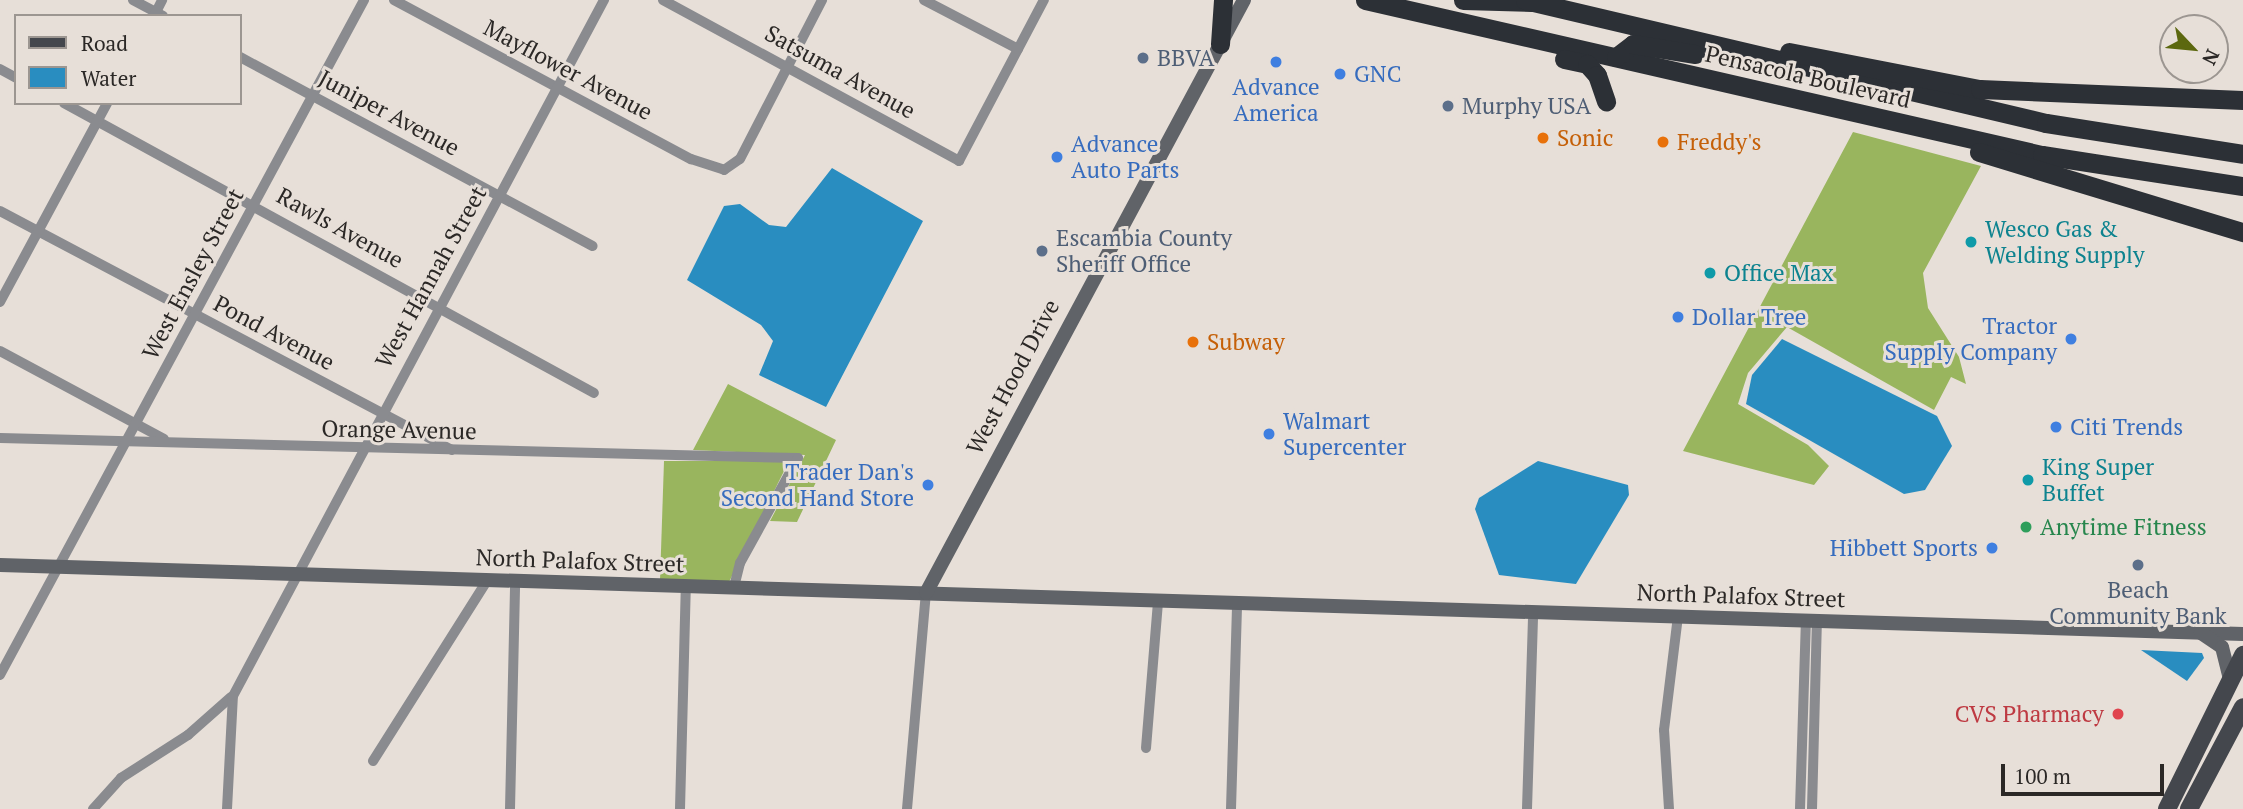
<!DOCTYPE html>
<style>
body{margin:0}
#map{position:relative;width:2243px;height:809px;overflow:hidden;background:#e7dfd8;font-family:"PT Serif",serif}
div>[style]{position:absolute}
.forest>*{inset:0;background:#99b55e}
.water>*{inset:0;background:#298dc0}
.street>*{height:10px;margin:-5px;padding:0 5px;transform-origin:5px;border-radius:5px;background:#8a8b8f}
.secondary>*{height:14px;margin:-7px;padding:0 7px;transform-origin:7px;border-radius:7px;background:#606368}
.primary>*{height:18px;margin:-9px;padding:0 9px;transform-origin:9px;border-radius:9px;background:#44474d}
.highway>*{height:19px;margin:-9.5px;padding:0 9.5px;transform-origin:9.5px;border-radius:9.5px;background:#2c3036}
.dots>*{width:19px;height:19px;translate:-50% -50%;box-sizing:border-box;border:4px solid #e7dfd8;border-radius:50%}
span{translate:-50% -50%;white-space:nowrap;text-align:center;line-height:1.15;-webkit-text-stroke:6px #e7dfd8;paint-order:stroke}
.service-label{font-size:23px;color:#4e5e75}
.left{translate:0 -50%;text-align:left}
.street-label{font-size:23px;color:#2b2826}
.shop-label{font-size:23px;color:#366cbe}
.right{translate:-100% -50%;text-align:right}
.food-label{font-size:23px;color:#c56008}
.culture-label{font-size:23px;color:#0d838f}
.leisure-label{font-size:23px;color:#27864d}
.health-label{font-size:23px;color:#be3a42}
.legend{position:absolute;left:14px;top:14px;width:228px;height:91px;box-sizing:border-box;background:#e7dfd8;border:2px solid #9c9691;margin:0;padding:9px 12px;list-style:none;font-size:21px;color:#2b2826}
.legend li{display:flex;align-items:center;gap:14px;height:35px}
.legend b{width:35px;border:2px solid #9c9691}
.north{position:absolute;left:2159px;top:14px;width:70px;height:70px;box-sizing:border-box;background:#e7dfd8;border:2px solid #9c9691;border-radius:50%;rotate:116deg;font-size:19px;font-weight:700;line-height:28px;text-align:center;color:#2b2826}
.north::after{content:'';display:block;margin:auto;width:24px;height:32px;background:#5c680f;clip-path:polygon(50% 0,100% 100%,50% 72%,0 100%)}
.scale{position:absolute;left:2001px;top:764px;width:163px;height:32px;box-sizing:border-box;border:4px solid #2b2826;border-top:0;padding-left:9px;font-size:21px;line-height:24px;white-space:nowrap;color:#2b2826;-webkit-text-stroke:5px #e7dfd8;paint-order:stroke}
</style>
<div id="map">
<div class="forest">
<i style="clip-path:polygon(1853px 132px,1981px 166px,1923px 273px,1928px 308px,1959px 357px,1966px 384px,1951px 377px,1934px 410px,1787px 327px,1748px 373px,1738px 404px,1808px 445px,1829px 466px,1814px 485px,1683px 451px)"></i>
<i style="clip-path:polygon(728px 384px,836px 440px,797px 522px,770px 521px,805px 455px,693px 450px)"></i>
<i style="clip-path:polygon(664px 461px,789px 461px,729px 582px,660px 581px)"></i>
</div>
<div class="water">
<i style="clip-path:polygon(832px 168px,923px 221px,826px 407px,759px 375px,773px 341px,761px 325px,687px 280px,724px 206px,740px 204px,769px 225px,786px 227px)"></i>
<i style="clip-path:polygon(1782px 339px,1937px 416px,1952px 446px,1925px 490px,1904px 494px,1746px 404px,1752px 375px)"></i>
<i style="clip-path:polygon(1538px 461px,1628px 485px,1629px 495px,1576px 584px,1499px 575px,1475px 509px,1479px 498px)"></i>
<i style="clip-path:polygon(2141px 650px,2202px 653px,2204px 658px,2187px 681px)"></i>
</div>
<div class="street">
<i style="left:133px;top:0;width:34px;rotate:28deg"></i>
<i style="left:394px;top:0;width:337px;rotate:28.2deg"></i>
<i style="left:691px;top:159px;width:35px;rotate:18deg"></i>
<i style="left:724px;top:170px;width:19px;rotate:-35deg"></i>
<i style="left:740px;top:159px;width:179px;rotate:-62.7deg"></i>
<i style="left:663px;top:0;width:337px;rotate:28.5deg"></i>
<i style="left:959px;top:161px;width:182px;rotate:-62.2deg"></i>
<i style="left:924px;top:0;width:106px;rotate:27.5deg"></i>
<i style="left:154px;top:16px;width:18px;rotate:-63deg"></i>
<i style="left:240px;top:57px;width:400px;rotate:28.2deg"></i>
<i style="left:0;top:69px;width:18px;rotate:29deg"></i>
<i style="left:64px;top:103px;width:604px;rotate:28.69deg"></i>
<i style="left:0;top:211px;width:511px;rotate:27.87deg"></i>
<i style="left:0;top:302px;width:226px;rotate:-61.7deg"></i>
<i style="left:0;top:351px;width:186px;rotate:28.2deg"></i>
<i style="left:0;top:438px;width:798px;rotate:1.44deg"></i>
<i style="left:798px;top:458px;width:120px;rotate:118.9deg"></i>
<i style="left:740px;top:563px;width:25px;rotate:104deg"></i>
<i style="left:0;top:675px;width:767px;rotate:-61.66deg"></i>
<i style="left:1146px;top:748px;width:146px;rotate:-85.3deg"></i>
<i style="left:373px;top:761px;width:213px;rotate:-57.7deg"></i>
<i style="left:93px;top:809px;width:42px;rotate:-47.9deg"></i>
<i style="left:121px;top:778px;width:80px;rotate:-32.7deg"></i>
<i style="left:188px;top:735px;width:57px;rotate:-41.5deg"></i>
<i style="left:227px;top:809px;width:113px;rotate:-87deg"></i>
<i style="left:233px;top:696px;width:789px;rotate:-61.94deg"></i>
<i style="left:510px;top:809px;width:227px;rotate:-88.7deg"></i>
<i style="left:680px;top:809px;width:222px;rotate:-88.5deg"></i>
<i style="left:907px;top:809px;width:217px;rotate:-85deg"></i>
<i style="left:1231px;top:809px;width:203px;rotate:-88.3deg"></i>
<i style="left:1527px;top:809px;width:194px;rotate:-88.2deg"></i>
<i style="left:1669px;top:809px;width:79px;rotate:-93.6deg"></i>
<i style="left:1664px;top:730px;width:115px;rotate:-83deg"></i>
<i style="left:1800px;top:809px;width:188px;rotate:-88.2deg"></i>
<i style="left:1812px;top:809px;width:188px;rotate:-88.5deg"></i>
</div>
<div class="secondary">
<i style="left:0;top:565px;width:2244px;rotate:1.76deg"></i>
<i style="left:926px;top:593px;width:673px;rotate:-61.8deg"></i>
<i style="left:2201px;top:633px;width:25px;rotate:34deg"></i>
<i style="left:2222px;top:647px;width:34px;rotate:76deg"></i>
</div>
<div class="primary">
<i style="left:2167px;top:809px;width:172px;rotate:-63.7deg"></i>
<i style="left:2189px;top:809px;width:115px;rotate:-62.1deg"></i>
</div>
<div class="highway">
<i style="left:1365px;top:0;width:695px;rotate:12.9deg"></i>
<i style="left:2042px;top:155px;width:203px;rotate:8.8deg"></i>
<i style="left:1463px;top:0;width:69px;rotate:1.7deg"></i>
<i style="left:1525px;top:0;width:535px;rotate:13.28deg"></i>
<i style="left:2046px;top:123px;width:199px;rotate:8.9deg"></i>
<i style="left:1220px;top:44px;width:44px;rotate:-86.1deg"></i>
<i style="left:1789px;top:52px;width:195px;rotate:11deg"></i>
<i style="left:1980px;top:89px;width:263px;rotate:2.4deg"></i>
<i style="left:1616px;top:57px;width:21px;rotate:-37deg"></i>
<i style="left:1633px;top:44px;width:63px;rotate:9.2deg"></i>
<i style="left:1564px;top:59px;width:24px;rotate:12deg"></i>
<i style="left:1587px;top:64px;width:15px;rotate:48deg"></i>
<i style="left:1597px;top:75px;width:28px;rotate:71deg"></i>
<i style="left:1979px;top:152px;width:276px;rotate:16.9deg"></i>
</div>
<div class="dots">
<i style="left:1143px;top:58px;background:#5c6f8a"></i>
<i style="left:1276px;top:62px;background:#3f7fe0"></i>
<i style="left:1340px;top:74px;background:#3f7fe0"></i>
<i style="left:1448px;top:106px;background:#5c6f8a"></i>
<i style="left:1543px;top:138px;background:#e8710a"></i>
<i style="left:1663px;top:142px;background:#e8710a"></i>
<i style="left:1057px;top:157px;background:#3f7fe0"></i>
<i style="left:1971px;top:242px;background:#0f9aa8"></i>
<i style="left:1042px;top:251px;background:#5c6f8a"></i>
<i style="left:1710px;top:273px;background:#0f9aa8"></i>
<i style="left:1678px;top:317px;background:#3f7fe0"></i>
<i style="left:2071px;top:339px;background:#3f7fe0"></i>
<i style="left:1193px;top:342px;background:#e8710a"></i>
<i style="left:2056px;top:427px;background:#3f7fe0"></i>
<i style="left:1269px;top:434px;background:#3f7fe0"></i>
<i style="left:2028px;top:480px;background:#0f9aa8"></i>
<i style="left:928px;top:485px;background:#3f7fe0"></i>
<i style="left:2026px;top:527px;background:#2e9e5b"></i>
<i style="left:1992px;top:548px;background:#3f7fe0"></i>
<i style="left:2138px;top:565px;background:#5c6f8a"></i>
<i style="left:2118px;top:714px;background:#e0444e"></i>
</div>
<div class="service-label">
<span class="left" style="left:1157px;top:58px">BBVA</span>
<span class="left" style="left:1462px;top:106px">Murphy USA</span>
<span class="left" style="left:1056px;top:251px">Escambia County<br>Sheriff Office</span>
<span style="left:2138px;top:603px">Beach<br>Community Bank</span>
</div>
<div class="street-label">
<span style="left:568px;top:70px;rotate:28deg">Mayflower Avenue</span>
<span style="left:840px;top:72px;rotate:29deg">Satsuma Avenue</span>
<span style="left:1808px;top:77px;rotate:13deg">Pensacola Boulevard</span>
<span style="left:389px;top:113px;rotate:28deg">Juniper Avenue</span>
<span style="left:340px;top:228px;rotate:29deg">Rawls Avenue</span>
<span style="left:193px;top:274px;rotate:-62deg">West Ensley Street</span>
<span style="left:431px;top:277px;rotate:-61deg">West Hannah Street</span>
<span style="left:274px;top:333px;rotate:28deg">Pond Avenue</span>
<span style="left:1013px;top:377px;rotate:-62deg">West Hood Drive</span>
<span style="left:399px;top:430px;rotate:1deg">Orange Avenue</span>
<span style="left:580px;top:561px;rotate:2deg">North Palafox Street</span>
<span style="left:1741px;top:596px;rotate:2deg">North Palafox Street</span>
</div>
<div class="shop-label">
<span class="left" style="left:1354px;top:74px">GNC</span>
<span style="left:1276px;top:100px">Advance<br>America</span>
<span class="left" style="left:1071px;top:157px">Advance<br>Auto Parts</span>
<span class="left" style="left:1692px;top:317px">Dollar Tree</span>
<span class="right" style="left:2057px;top:339px">Tractor<br>Supply Company</span>
<span class="left" style="left:1283px;top:434px">Walmart<br>Supercenter</span>
<span class="left" style="left:2070px;top:427px">Citi Trends</span>
<span class="right" style="left:914px;top:485px">Trader Dan's<br>Second Hand Store</span>
<span class="right" style="left:1978px;top:548px">Hibbett Sports</span>
</div>
<div class="food-label">
<span class="left" style="left:1557px;top:138px">Sonic</span>
<span class="left" style="left:1677px;top:142px">Freddy's</span>
<span class="left" style="left:1207px;top:342px">Subway</span>
</div>
<div class="culture-label">
<span class="left" style="left:1985px;top:242px">Wesco Gas &amp;<br>Welding Supply</span>
<span class="left" style="left:1724px;top:273px">Office Max</span>
<span class="left" style="left:2042px;top:480px">King Super<br>Buffet</span>
</div>
<div class="leisure-label">
<span class="left" style="left:2040px;top:527px">Anytime Fitness</span>
</div>
<div class="health-label">
<span class="right" style="left:2104px;top:714px">CVS Pharmacy</span>
</div>
<ul class="legend">
<li><b style="height:9px;background:#44474d"></b>Road</li>
<li><b style="height:19px;background:#298dc0"></b>Water</li>
</ul>
<div class="north">N</div>
<div class="scale">100 m</div>
</div>
